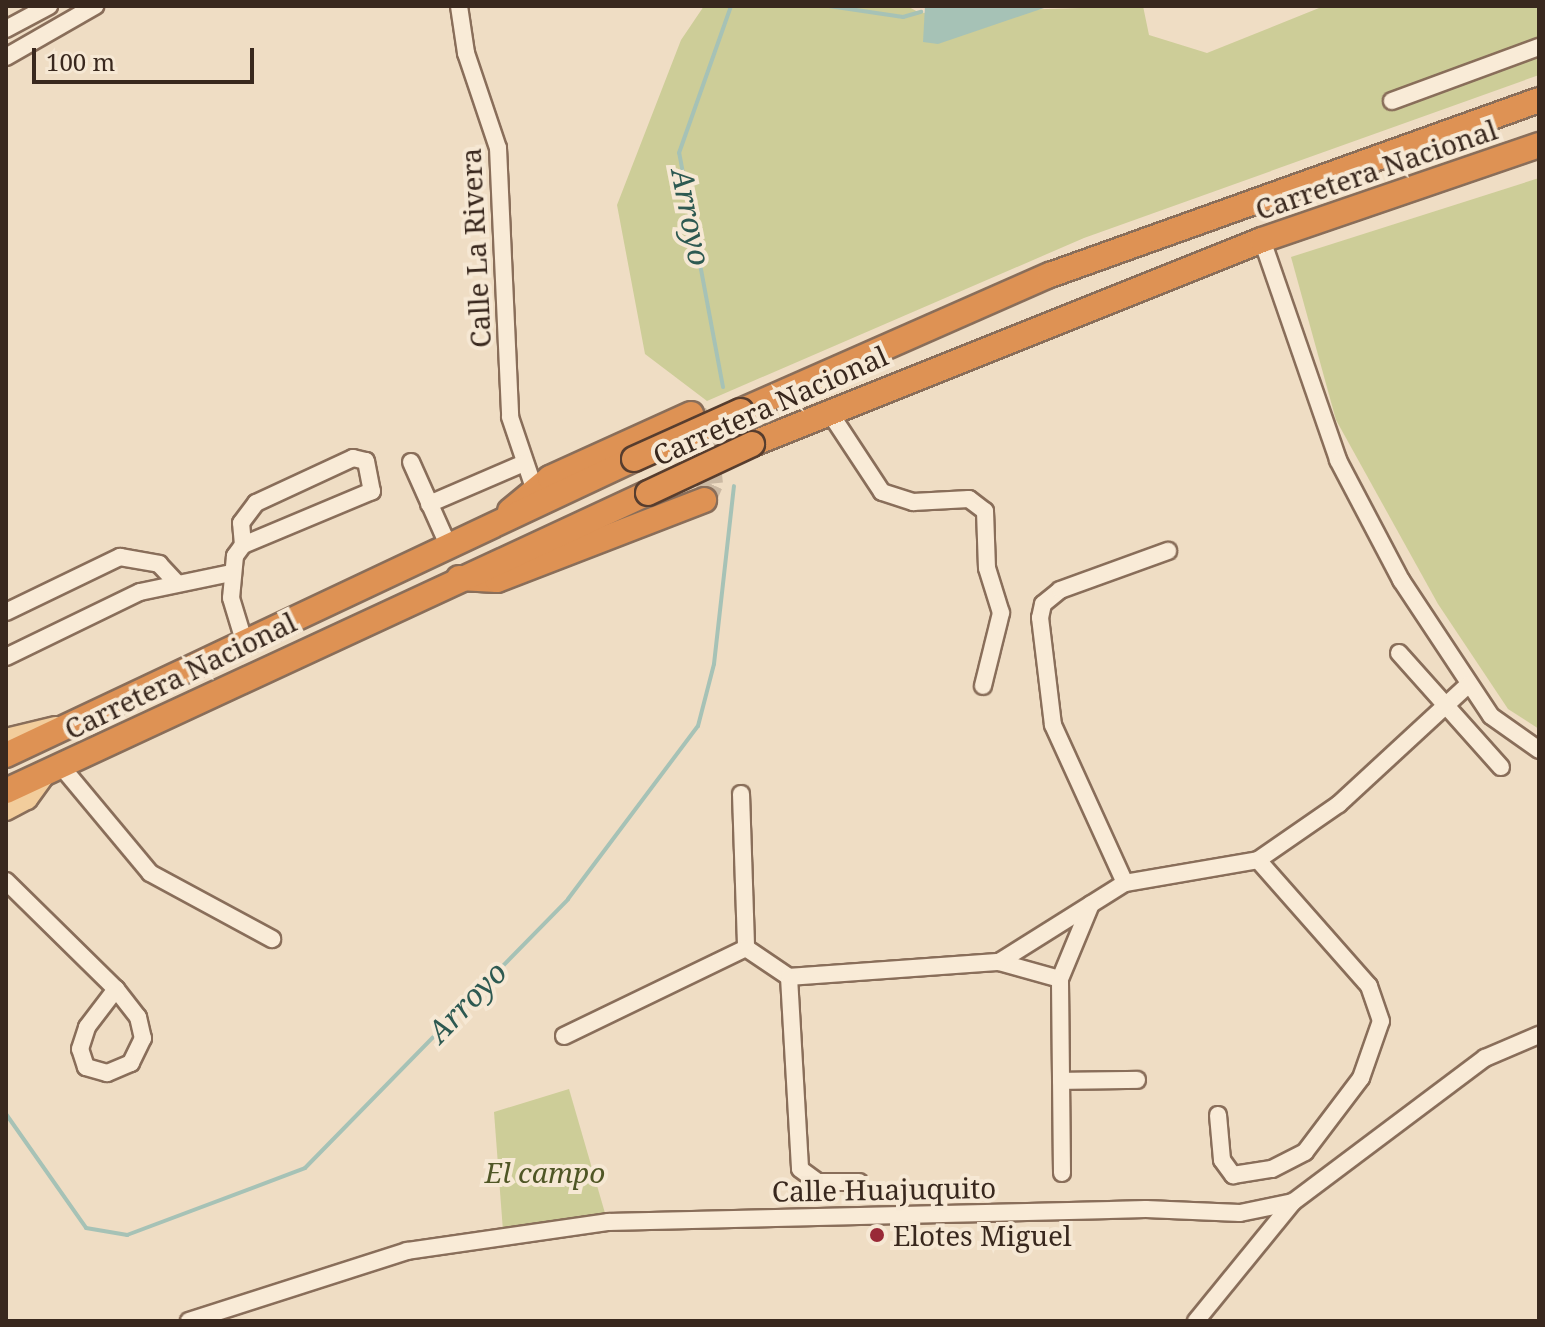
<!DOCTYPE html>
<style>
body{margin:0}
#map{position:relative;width:1545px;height:1327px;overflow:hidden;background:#efddc4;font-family:"Noto Serif",serif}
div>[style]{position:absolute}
.green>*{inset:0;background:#cdcd98}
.water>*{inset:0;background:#a6c2b6}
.stream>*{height:4px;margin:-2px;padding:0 2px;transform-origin:2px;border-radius:2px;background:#a6c2b6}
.highway-tunnel>*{height:24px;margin-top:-12px;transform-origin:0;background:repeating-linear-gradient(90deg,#cbb9a3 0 24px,transparent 0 36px)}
.roads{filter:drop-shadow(2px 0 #896e5a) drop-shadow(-2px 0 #896e5a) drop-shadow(0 2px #896e5a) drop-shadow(0 -2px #896e5a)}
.minor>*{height:16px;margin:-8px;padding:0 8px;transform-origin:8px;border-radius:8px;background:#f9ebd7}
.major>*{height:20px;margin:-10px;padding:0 10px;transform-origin:10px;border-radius:10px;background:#f2cd9c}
.highway>*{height:24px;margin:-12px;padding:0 12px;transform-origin:12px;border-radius:12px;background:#de9254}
.bridges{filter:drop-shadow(2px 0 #573d2e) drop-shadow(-2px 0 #573d2e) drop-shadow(0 2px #573d2e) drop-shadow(0 -2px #573d2e)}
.highway-bridge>*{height:24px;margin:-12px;padding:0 12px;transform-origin:12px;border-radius:12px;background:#de9254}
.dots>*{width:22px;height:22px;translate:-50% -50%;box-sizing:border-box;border:4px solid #f6e8d4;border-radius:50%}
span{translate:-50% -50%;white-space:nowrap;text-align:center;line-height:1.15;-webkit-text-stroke:8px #f6e8d4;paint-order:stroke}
.street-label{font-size:28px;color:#39281e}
.park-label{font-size:28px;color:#4f5625;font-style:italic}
.poi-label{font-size:28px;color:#39281e}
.left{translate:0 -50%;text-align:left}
.water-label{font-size:30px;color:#2d5951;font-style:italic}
.frame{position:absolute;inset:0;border:8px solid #39281e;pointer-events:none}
.scale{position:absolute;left:32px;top:48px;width:222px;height:36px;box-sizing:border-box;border:4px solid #39281e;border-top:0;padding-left:10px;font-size:24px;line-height:28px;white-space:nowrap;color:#39281e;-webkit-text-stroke:6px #f6e8d4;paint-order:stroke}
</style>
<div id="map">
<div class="green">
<i style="clip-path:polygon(704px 6px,907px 6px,920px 13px,1143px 6px,1149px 35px,1207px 53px,1324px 6px,1539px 6px,1539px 75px,1084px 238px,707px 401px,645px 354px,617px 205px,681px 40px)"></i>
<i style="clip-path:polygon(1539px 178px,1539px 729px,1508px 709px,1438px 604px,1336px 420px,1291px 257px)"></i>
<i style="clip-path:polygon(569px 1089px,607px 1220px,503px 1231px,494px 1112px)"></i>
</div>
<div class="water">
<i style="clip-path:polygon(925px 6px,1050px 6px,938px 44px,923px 42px)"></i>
</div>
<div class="stream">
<i style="left:829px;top:6px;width:75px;rotate:8.5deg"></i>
<i style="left:903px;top:17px;width:19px;rotate:-16deg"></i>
<i style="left:723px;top:387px;width:238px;rotate:-100.6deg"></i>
<i style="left:679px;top:153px;width:156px;rotate:-70.5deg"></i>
<i style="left:6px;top:1114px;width:139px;rotate:54.9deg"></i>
<i style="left:86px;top:1228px;width:42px;rotate:9.7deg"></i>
<i style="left:127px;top:1235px;width:190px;rotate:-20.6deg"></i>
<i style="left:305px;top:1168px;width:376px;rotate:-45.6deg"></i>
<i style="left:568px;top:899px;width:216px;rotate:-53.1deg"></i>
<i style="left:698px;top:726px;width:64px;rotate:-75.5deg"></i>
<i style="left:714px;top:664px;width:179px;rotate:-83.6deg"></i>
</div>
<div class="highway-tunnel">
<i style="left:695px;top:413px;width:25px;rotate:63deg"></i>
<i style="left:706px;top:435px;width:49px;rotate:84.2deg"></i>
<i style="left:711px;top:484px;width:17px;rotate:114deg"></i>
</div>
<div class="roads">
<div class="minor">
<i style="left:459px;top:6px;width:48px;rotate:81.5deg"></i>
<i style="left:466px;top:53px;width:100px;rotate:71.4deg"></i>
<i style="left:498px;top:148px;width:269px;rotate:87.4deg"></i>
<i style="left:510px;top:417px;width:75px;rotate:71.3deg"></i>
<i style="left:6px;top:29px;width:49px;rotate:-28.1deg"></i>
<i style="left:6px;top:57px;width:103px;rotate:-29.8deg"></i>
<i style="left:1392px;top:101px;width:157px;rotate:-20.2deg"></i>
<i style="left:1262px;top:240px;width:233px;rotate:70.9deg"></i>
<i style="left:1338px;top:460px;width:136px;rotate:62.3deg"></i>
<i style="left:1401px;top:580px;width:163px;rotate:56.5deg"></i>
<i style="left:1491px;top:716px;width:59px;rotate:35.3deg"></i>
<i style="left:828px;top:410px;width:98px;rotate:56.6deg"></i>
<i style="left:882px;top:492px;width:33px;rotate:18deg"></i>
<i style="left:913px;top:502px;width:56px;rotate:-3.1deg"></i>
<i style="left:969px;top:499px;width:20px;rotate:37deg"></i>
<i style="left:985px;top:511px;width:57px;rotate:88deg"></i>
<i style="left:987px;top:568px;width:47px;rotate:72.7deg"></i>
<i style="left:1001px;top:613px;width:75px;rotate:103.9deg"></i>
<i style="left:411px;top:462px;width:93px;rotate:65.9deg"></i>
<i style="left:429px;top:504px;width:103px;rotate:-23.3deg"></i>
<i style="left:243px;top:545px;width:22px;rotate:-95deg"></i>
<i style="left:241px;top:523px;width:25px;rotate:-53deg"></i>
<i style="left:256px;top:503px;width:107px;rotate:-24.9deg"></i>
<i style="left:353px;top:458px;width:13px;rotate:13deg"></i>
<i style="left:366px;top:461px;width:31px;rotate:79deg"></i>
<i style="left:372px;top:491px;width:140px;rotate:157.3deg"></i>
<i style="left:243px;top:545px;width:14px;rotate:126deg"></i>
<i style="left:235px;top:556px;width:42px;rotate:95.4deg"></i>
<i style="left:231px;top:598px;width:48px;rotate:73.1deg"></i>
<i style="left:6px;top:612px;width:127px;rotate:-25.8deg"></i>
<i style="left:120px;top:557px;width:40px;rotate:10deg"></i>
<i style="left:159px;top:564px;width:25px;rotate:47deg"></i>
<i style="left:1399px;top:653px;width:153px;rotate:48.2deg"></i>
<i style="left:6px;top:657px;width:149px;rotate:-25.9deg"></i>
<i style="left:140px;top:592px;width:93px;rotate:-11.8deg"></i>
<i style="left:61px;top:766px;width:139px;rotate:50.2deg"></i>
<i style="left:150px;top:873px;width:139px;rotate:28.4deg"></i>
<i style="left:741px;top:794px;width:154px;rotate:88.1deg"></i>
<i style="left:6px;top:881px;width:154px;rotate:44.5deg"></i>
<i style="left:116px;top:989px;width:36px;rotate:52deg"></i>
<i style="left:138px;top:1017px;width:22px;rotate:77deg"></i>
<i style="left:143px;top:1038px;width:28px;rotate:116deg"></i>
<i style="left:131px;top:1063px;width:26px;rotate:157deg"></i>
<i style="left:107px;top:1073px;width:22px;rotate:-164deg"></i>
<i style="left:86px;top:1067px;width:19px;rotate:-108deg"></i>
<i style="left:80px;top:1049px;width:23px;rotate:-72deg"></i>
<i style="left:87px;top:1027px;width:48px;rotate:-52.7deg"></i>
<i style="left:1125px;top:883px;width:174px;rotate:-114.5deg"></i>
<i style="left:1053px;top:725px;width:108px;rotate:-96.9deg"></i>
<i style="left:1040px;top:618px;width:14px;rotate:-78deg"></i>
<i style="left:1043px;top:604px;width:22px;rotate:-39deg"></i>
<i style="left:1060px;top:590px;width:115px;rotate:-19.9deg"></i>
<i style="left:999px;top:962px;width:63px;rotate:15.6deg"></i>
<i style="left:789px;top:977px;width:192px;rotate:86.7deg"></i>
<i style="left:800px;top:1169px;width:22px;rotate:36deg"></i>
<i style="left:818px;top:1182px;width:41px"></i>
<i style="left:564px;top:1036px;width:202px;rotate:-25.8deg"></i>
<i style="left:746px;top:948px;width:52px;rotate:34deg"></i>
<i style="left:789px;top:977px;width:211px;rotate:-4.1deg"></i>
<i style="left:999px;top:962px;width:149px;rotate:-32.1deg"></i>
<i style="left:1125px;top:883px;width:135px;rotate:-9.8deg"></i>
<i style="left:1258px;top:860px;width:98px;rotate:-34.7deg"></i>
<i style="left:1339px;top:804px;width:176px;rotate:-42.7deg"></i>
<i style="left:1061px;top:1081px;width:76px;rotate:-0.8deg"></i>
<i style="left:1218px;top:1115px;width:45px;rotate:84.9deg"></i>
<i style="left:1222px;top:1160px;width:19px;rotate:54deg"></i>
<i style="left:1233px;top:1175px;width:39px;rotate:-9deg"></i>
<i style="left:1272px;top:1169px;width:37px;rotate:-27deg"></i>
<i style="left:1305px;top:1152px;width:93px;rotate:-52.9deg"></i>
<i style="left:1361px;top:1078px;width:60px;rotate:-70.7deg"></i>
<i style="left:1381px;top:1021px;width:37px;rotate:-109deg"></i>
<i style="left:1369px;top:986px;width:168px;rotate:-131.4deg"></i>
<i style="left:1062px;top:1173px;width:194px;rotate:-90.6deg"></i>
<i style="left:1060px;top:979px;width:81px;rotate:-67.5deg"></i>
<i style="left:189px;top:1321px;width:229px;rotate:-17.8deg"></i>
<i style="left:407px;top:1251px;width:203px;rotate:-8.2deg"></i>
<i style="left:608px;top:1222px;width:538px;rotate:-1.38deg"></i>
<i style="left:1146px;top:1209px;width:94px;rotate:2.4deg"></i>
<i style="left:1240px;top:1213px;width:54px;rotate:-11.7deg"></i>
<i style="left:1293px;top:1202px;width:240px;rotate:-36.9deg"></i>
<i style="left:1485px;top:1058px;width:59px;rotate:-23.1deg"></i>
<i style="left:1196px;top:1321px;width:154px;rotate:-50.8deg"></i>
</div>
<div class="major">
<i style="left:6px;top:739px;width:51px;rotate:-13.5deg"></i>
<i style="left:6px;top:810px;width:24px;rotate:-28deg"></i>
<i style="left:27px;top:799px;width:32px;rotate:-54deg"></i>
</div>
<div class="highway">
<i style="left:741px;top:411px;width:338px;rotate:-23.8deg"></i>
<i style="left:1050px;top:275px;width:519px;rotate:-19.69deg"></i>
<i style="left:752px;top:444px;width:549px;rotate:-21.8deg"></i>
<i style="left:1262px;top:240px;width:293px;rotate:-18.9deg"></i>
<i style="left:510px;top:511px;width:52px;rotate:-39.5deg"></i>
<i style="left:550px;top:478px;width:155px;rotate:-24.4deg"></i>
<i style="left:459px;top:578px;width:38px;rotate:3deg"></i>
<i style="left:497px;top:580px;width:222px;rotate:-21.1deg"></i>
<i style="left:6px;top:755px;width:694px;rotate:-25.24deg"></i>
<i style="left:6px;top:791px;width:708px;rotate:-24.9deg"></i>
</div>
</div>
<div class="bridges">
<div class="highway-bridge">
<i style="left:634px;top:459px;width:117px;rotate:-24.2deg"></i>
<i style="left:648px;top:493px;width:115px;rotate:-25.2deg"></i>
</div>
</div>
<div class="dots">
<i style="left:877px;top:1235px;background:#992937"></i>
</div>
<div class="street-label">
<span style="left:1376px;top:169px;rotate:-19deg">Carretera Nacional</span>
<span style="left:475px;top:248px;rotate:-93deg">Calle La Rivera</span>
<span style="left:770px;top:405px;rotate:-24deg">Carretera Nacional</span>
<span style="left:180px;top:675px;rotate:-26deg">Carretera Nacional</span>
<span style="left:884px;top:1189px;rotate:-1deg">Calle Huajuquito</span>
</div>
<div class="park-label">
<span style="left:545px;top:1172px">El campo</span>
</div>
<div class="poi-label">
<span class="left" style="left:893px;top:1235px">Elotes Miguel</span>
</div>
<div class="water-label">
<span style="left:691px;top:217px;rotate:79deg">Arroyo</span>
<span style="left:467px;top:1002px;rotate:-46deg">Arroyo</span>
</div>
<div class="frame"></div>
<div class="scale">100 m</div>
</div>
